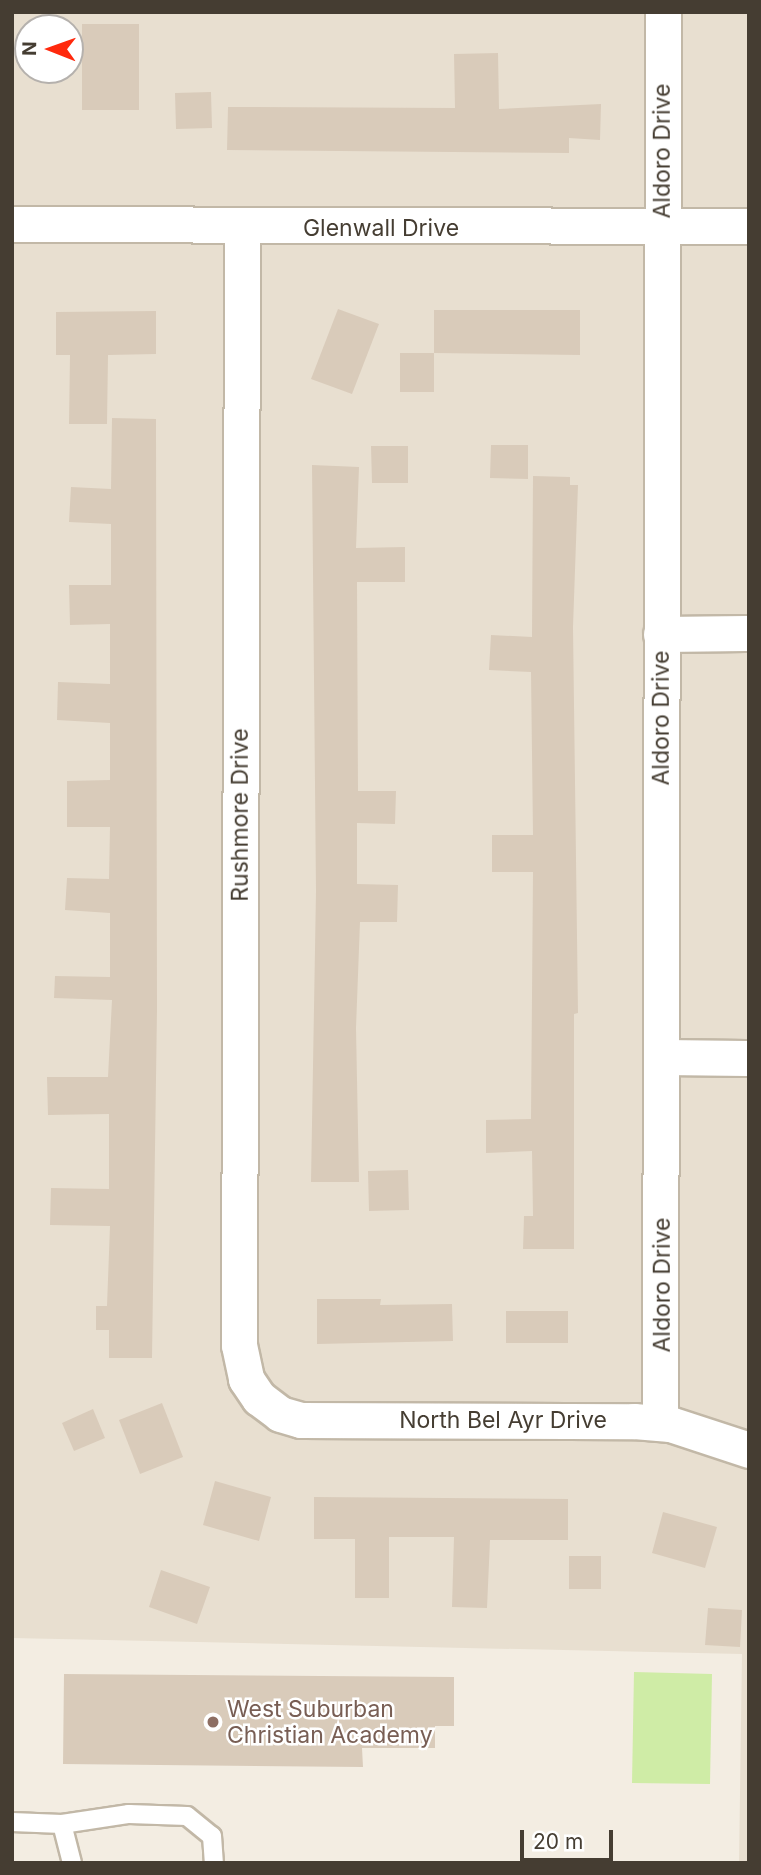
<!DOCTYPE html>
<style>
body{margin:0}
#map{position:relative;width:761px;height:1875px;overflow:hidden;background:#f3ede2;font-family:Inter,sans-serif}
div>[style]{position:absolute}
.residential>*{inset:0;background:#e8dfd0}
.green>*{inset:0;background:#cfeca6}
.building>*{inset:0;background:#d9cbba}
.roads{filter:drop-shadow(2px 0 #c2b8a7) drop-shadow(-2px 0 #c2b8a7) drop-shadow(0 2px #c2b8a7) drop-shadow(0 -2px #c2b8a7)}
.lane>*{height:18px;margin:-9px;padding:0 9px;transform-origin:9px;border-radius:9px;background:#fff}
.street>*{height:35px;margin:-17.5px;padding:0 17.5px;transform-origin:17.5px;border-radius:17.5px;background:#fff}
.dots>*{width:19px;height:19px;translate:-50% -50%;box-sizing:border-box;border:4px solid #fff;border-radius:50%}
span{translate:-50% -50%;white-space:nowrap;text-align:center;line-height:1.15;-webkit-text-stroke:5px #fff;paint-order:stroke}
.street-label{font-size:23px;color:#453d32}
.education-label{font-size:23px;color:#785e54}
.left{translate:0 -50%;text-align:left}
.frame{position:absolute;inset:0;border:14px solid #453d32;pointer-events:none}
.north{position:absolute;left:14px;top:14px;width:70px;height:70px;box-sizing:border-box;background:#fff;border:2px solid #b5b1ad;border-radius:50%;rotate:271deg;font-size:19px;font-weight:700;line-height:28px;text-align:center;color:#453d32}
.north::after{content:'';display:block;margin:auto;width:24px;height:32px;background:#ff290d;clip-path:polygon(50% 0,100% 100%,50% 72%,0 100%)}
.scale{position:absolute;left:520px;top:1830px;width:93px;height:32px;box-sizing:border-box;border:4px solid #453d32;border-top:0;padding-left:9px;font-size:21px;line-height:24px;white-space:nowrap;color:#453d32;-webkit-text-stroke:5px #fff;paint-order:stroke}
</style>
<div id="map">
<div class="residential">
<i style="clip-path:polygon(evenodd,12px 12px,749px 12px,749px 1863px,739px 1863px,742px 1654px,12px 1638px,12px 12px,28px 28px,70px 28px,70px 70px,28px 70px,28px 28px)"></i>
</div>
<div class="green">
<i style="clip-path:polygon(634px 1672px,712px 1674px,710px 1784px,632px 1783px)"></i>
</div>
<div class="building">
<i style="clip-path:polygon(82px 24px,139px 24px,139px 110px,82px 110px)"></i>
<i style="clip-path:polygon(498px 53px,499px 109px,601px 104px,600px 140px,569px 138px,569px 153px,227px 150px,228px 107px,455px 108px,454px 54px)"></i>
<i style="clip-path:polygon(211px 92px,212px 128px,176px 129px,175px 93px)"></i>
<i style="clip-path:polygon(338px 309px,379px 324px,352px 394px,311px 379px)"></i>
<i style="clip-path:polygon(434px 310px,580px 310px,580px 355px,434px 353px)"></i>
<i style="clip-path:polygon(156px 311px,156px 354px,108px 355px,107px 424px,69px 424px,70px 355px,56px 355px,56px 312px)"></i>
<i style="clip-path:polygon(400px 353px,434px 353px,434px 392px,400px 392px)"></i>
<i style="clip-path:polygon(112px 418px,156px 419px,157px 1010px,152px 1358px,109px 1358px,109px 1330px,96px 1330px,96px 1306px,107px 1306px,110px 1226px,50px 1225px,51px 1188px,109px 1189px,109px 1114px,48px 1115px,47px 1077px,108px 1077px,112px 1000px,54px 998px,55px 976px,110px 977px,110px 913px,65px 910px,67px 878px,109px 879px,110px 827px,67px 827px,67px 781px,110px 780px,110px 723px,57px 720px,58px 682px,110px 684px,110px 624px,70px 625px,69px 585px,111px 585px,111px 524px,69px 522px,71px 487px,111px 489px)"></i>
<i style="clip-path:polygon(491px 445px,528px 445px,528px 479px,490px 478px)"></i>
<i style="clip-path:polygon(371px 446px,408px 446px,408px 483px,372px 483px)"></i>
<i style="clip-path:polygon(312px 465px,359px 467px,356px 548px,405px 547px,405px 582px,357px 582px,358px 791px,396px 791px,395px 824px,357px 823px,357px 884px,398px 885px,397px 922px,360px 922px,356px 1028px,359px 1182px,311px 1182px,316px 891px)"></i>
<i style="clip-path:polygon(533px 476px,570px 477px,570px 485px,578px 485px,573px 627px,578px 1013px,574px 1014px,574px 1249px,523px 1249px,524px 1216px,533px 1216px,532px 1151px,486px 1153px,486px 1120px,531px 1119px,533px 872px,492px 872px,492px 835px,533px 835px,531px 672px,489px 670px,491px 635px,532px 637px)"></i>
<i style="clip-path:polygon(408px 1170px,409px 1210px,369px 1211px,368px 1171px)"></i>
<i style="clip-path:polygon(317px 1299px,381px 1299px,380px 1305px,452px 1304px,453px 1341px,317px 1344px)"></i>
<i style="clip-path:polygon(506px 1311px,568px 1311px,568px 1343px,506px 1343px)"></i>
<i style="clip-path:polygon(162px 1403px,183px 1457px,140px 1474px,119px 1420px)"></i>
<i style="clip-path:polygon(93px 1409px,105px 1438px,74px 1451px,62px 1423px)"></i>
<i style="clip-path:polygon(215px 1481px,271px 1497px,259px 1541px,203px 1525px)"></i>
<i style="clip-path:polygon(314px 1497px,568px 1499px,568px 1540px,490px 1540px,487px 1608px,452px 1607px,454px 1537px,389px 1537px,389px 1598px,355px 1598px,355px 1539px,314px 1539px)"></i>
<i style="clip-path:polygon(663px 1512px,717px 1527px,705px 1568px,652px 1553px)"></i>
<i style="clip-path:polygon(569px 1556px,601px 1556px,601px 1589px,569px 1589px)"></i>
<i style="clip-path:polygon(161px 1570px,210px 1587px,197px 1624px,149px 1607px)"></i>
<i style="clip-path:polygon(708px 1608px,742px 1610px,740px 1647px,705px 1645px)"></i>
<i style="clip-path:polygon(64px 1674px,454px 1677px,454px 1726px,435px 1726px,435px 1748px,362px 1748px,363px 1767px,63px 1764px)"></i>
</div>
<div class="roads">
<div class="lane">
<i style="left:12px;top:1822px;width:50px;rotate:2.3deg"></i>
<i style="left:62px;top:1824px;width:40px;rotate:75.6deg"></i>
<i style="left:62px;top:1824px;width:68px;rotate:-8.5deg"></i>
<i style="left:129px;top:1814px;width:58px;rotate:2deg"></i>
<i style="left:187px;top:1816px;width:32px;rotate:39deg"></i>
<i style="left:212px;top:1836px;width:27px;rotate:86deg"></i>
</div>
<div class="street">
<i style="left:12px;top:224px;width:737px;rotate:0.16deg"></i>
<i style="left:242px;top:227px;width:1118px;rotate:90.15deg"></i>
<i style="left:239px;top:1345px;width:35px;rotate:78deg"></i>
<i style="left:246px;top:1379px;width:23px;rotate:56deg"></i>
<i style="left:259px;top:1398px;width:26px;rotate:37deg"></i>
<i style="left:280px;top:1414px;width:22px;rotate:16deg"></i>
<i style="left:301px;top:1420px;width:333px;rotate:0.2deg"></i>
<i style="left:634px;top:1421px;width:36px;rotate:5deg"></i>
<i style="left:670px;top:1424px;width:83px;rotate:18.2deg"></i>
<i style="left:661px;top:634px;width:88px;rotate:-0.7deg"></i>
<i style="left:662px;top:1057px;width:87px;rotate:0.7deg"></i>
<i style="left:660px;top:1423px;width:1411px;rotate:-89.88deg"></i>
</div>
</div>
<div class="dots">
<i style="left:213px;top:1722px;background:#8d6e63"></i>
</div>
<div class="street-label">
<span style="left:662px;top:151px;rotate:-90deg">Aldoro Drive</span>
<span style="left:381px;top:228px">Glenwall Drive</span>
<span style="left:661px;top:718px;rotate:-90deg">Aldoro Drive</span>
<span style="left:240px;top:815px;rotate:-90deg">Rushmore Drive</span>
<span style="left:662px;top:1285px;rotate:-90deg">Aldoro Drive</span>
<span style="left:503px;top:1420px">North Bel Ayr Drive</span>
</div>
<div class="education-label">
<span class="left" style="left:227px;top:1722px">West Suburban<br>Christian Academy</span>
</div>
<div class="frame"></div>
<div class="north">N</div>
<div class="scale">20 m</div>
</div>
